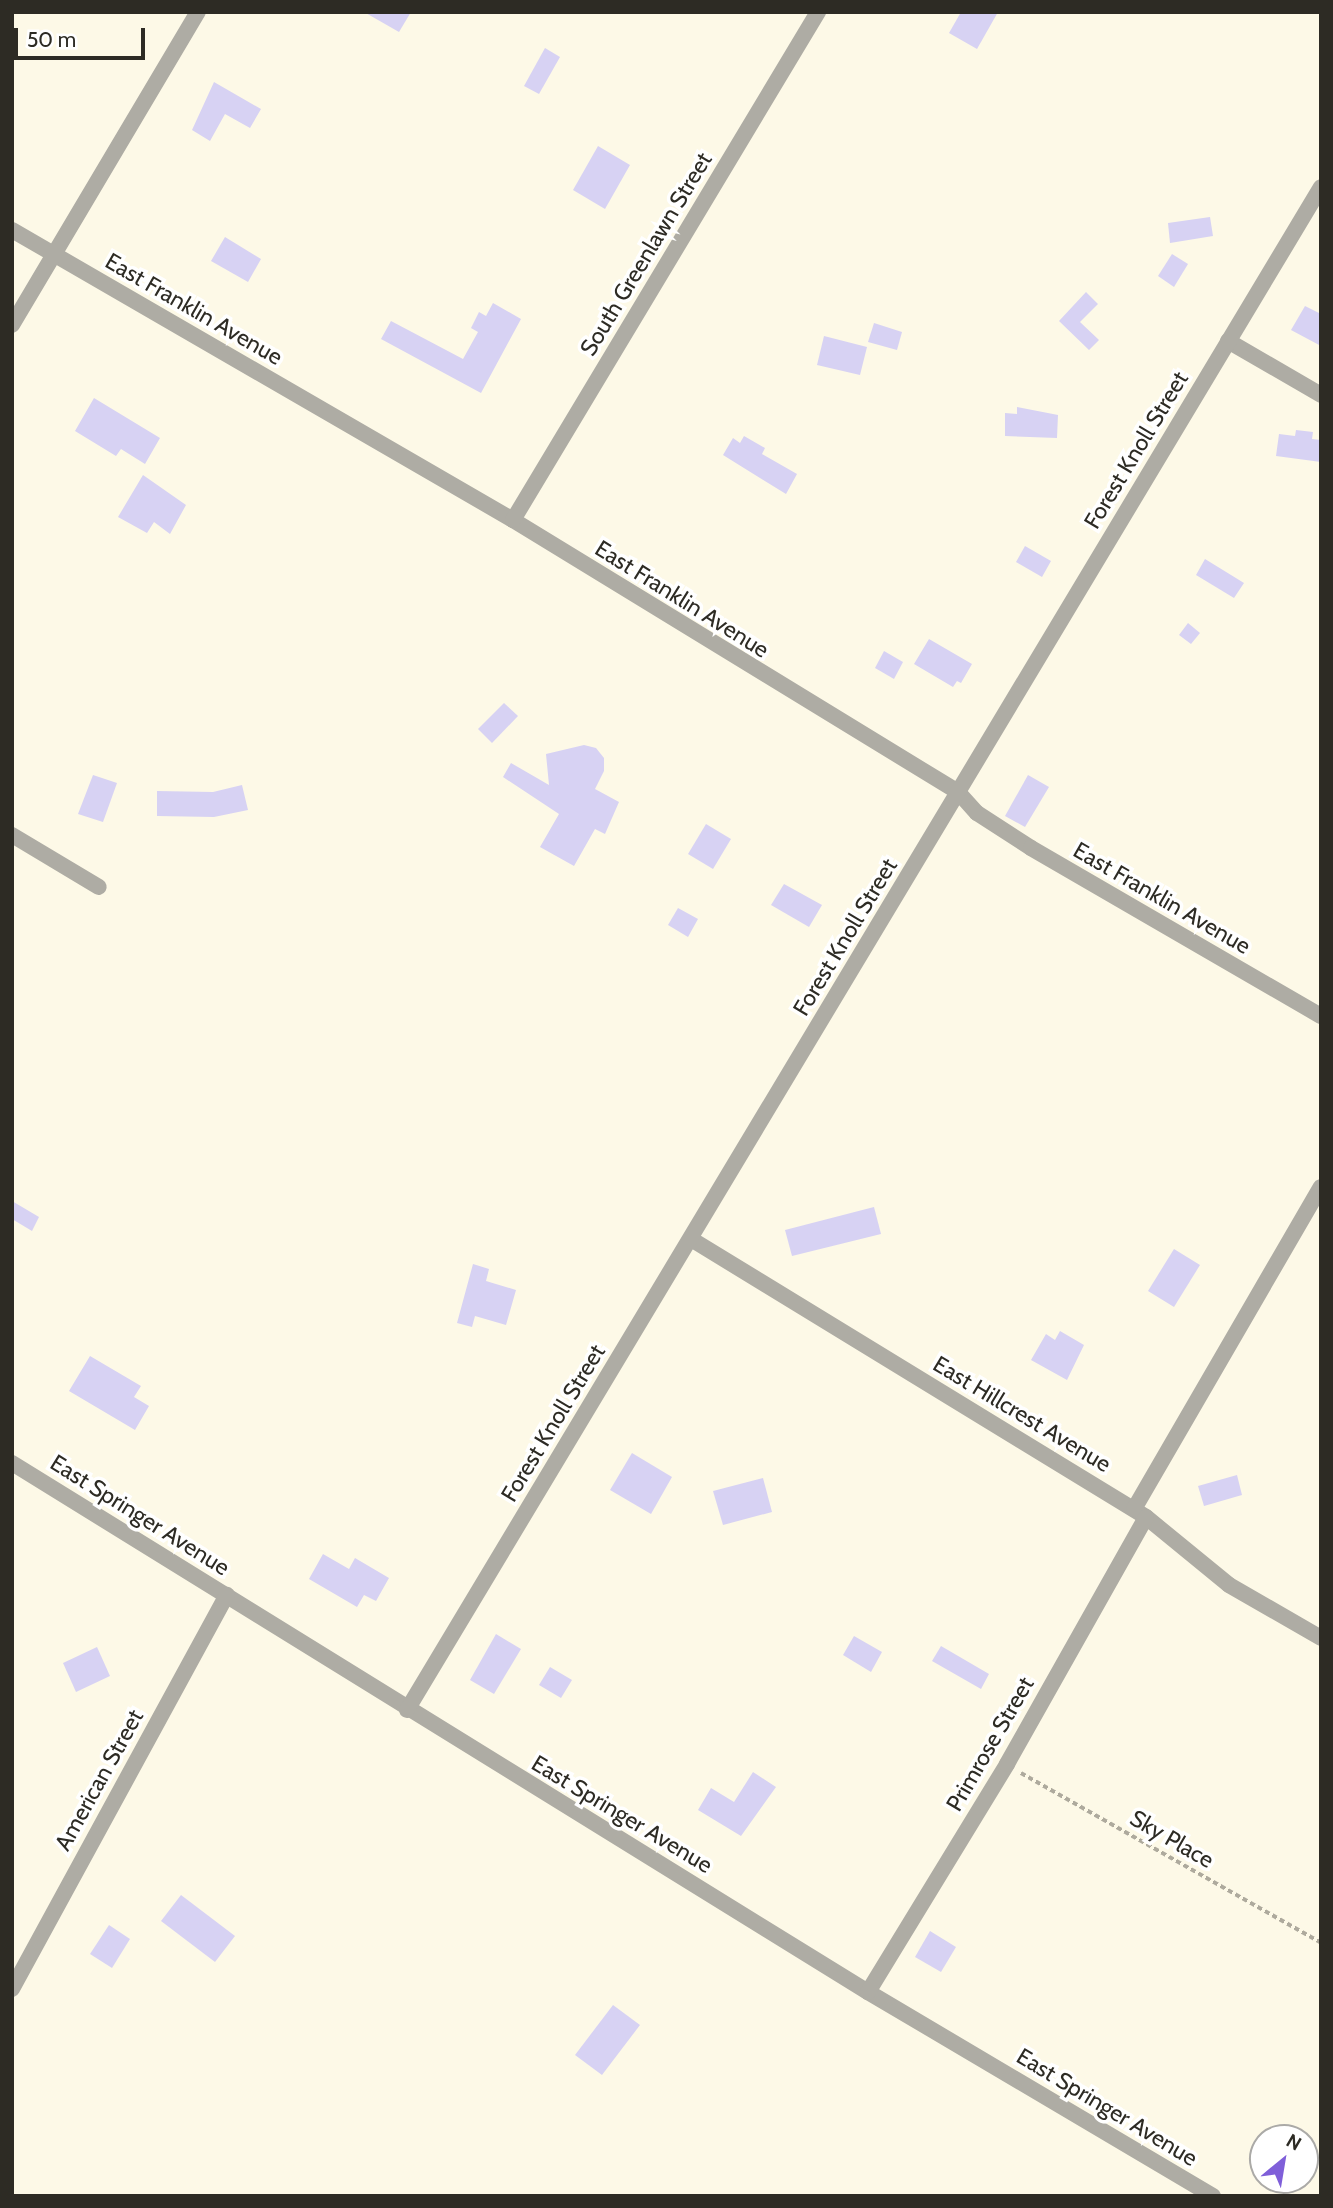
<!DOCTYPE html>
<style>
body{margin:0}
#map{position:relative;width:1333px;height:2208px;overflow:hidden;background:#fdf9e7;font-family:Cabin,sans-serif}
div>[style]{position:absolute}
.building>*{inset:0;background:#d7d2f3}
.path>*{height:3.5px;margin-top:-1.75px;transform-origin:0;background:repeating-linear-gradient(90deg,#aeaa9d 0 5px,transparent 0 8.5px)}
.minor>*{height:16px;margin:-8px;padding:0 8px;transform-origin:8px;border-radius:8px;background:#aeaca4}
span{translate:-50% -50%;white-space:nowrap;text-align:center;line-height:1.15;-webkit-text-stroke:7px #fff;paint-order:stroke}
.street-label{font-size:23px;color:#2d2b24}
.frame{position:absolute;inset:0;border:14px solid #2d2b24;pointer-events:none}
.north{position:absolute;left:1249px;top:2124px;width:70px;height:70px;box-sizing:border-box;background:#fff;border:2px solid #abaaa7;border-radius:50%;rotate:30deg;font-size:19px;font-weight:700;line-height:28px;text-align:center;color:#2d2b24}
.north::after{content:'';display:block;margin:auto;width:24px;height:32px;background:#7f5fd9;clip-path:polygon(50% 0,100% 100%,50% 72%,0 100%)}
.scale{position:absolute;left:14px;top:28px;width:131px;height:32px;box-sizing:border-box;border:4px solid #2d2b24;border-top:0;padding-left:9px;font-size:21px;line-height:24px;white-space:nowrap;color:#2d2b24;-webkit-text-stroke:5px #fff;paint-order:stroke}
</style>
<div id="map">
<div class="building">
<i style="clip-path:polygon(364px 12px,411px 12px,399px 32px)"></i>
<i style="clip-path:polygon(961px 12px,998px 12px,977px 49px,949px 33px)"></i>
<i style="clip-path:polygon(545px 48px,560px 57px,539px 94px,524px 86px)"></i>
<i style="clip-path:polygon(214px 82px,261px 109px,250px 128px,225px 114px,210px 141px,192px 130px)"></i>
<i style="clip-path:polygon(598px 146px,630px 165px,605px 209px,573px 190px)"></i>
<i style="clip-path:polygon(1210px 217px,1213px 236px,1170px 243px,1168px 223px)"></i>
<i style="clip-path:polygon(225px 237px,261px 259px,248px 282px,211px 261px)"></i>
<i style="clip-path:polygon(1172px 254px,1188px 264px,1174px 287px,1158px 276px)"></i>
<i style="clip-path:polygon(1086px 292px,1098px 304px,1080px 322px,1099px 340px,1089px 350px,1059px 321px)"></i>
<i style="clip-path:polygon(493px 303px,521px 319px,481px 393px,381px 339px,391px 321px,463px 359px,478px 332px,471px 328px,479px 312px,486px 316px)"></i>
<i style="clip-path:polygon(1305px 306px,1321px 314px,1321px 346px,1291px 330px)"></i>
<i style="clip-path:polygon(874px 323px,902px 332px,897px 350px,868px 342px)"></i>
<i style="clip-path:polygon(824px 336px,867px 347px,860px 375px,817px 365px)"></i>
<i style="clip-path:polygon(94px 398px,160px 438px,145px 464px,121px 449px,116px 456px,75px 431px)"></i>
<i style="clip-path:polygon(1017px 407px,1058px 415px,1057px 438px,1005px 436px,1005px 413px,1017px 414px)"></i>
<i style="clip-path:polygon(1296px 430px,1313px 432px,1312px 439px,1321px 440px,1321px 462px,1276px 456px,1279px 434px,1295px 436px)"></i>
<i style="clip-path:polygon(744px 436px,765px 448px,762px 454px,797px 474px,786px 494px,723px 455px,733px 438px,740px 443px)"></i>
<i style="clip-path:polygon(143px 475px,186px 505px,170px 534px,154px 522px,147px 533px,118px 517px)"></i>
<i style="clip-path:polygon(1025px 546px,1051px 561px,1042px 577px,1016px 562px)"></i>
<i style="clip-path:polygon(1205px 559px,1244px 583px,1234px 598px,1196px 575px)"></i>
<i style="clip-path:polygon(1188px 623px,1200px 633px,1191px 644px,1179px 635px)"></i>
<i style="clip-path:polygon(929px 639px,972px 664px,961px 683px,957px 681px,953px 687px,914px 664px)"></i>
<i style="clip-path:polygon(884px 651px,903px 662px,894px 679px,875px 668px)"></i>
<i style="clip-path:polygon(504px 703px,518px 716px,492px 743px,478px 729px)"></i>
<i style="clip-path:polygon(584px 745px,596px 748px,604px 758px,604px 771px,595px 789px,619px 802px,605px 834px,595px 829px,574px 866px,540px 847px,559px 814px,503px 777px,511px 763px,549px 785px,546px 754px)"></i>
<i style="clip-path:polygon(93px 775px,117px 783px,103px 822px,78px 814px)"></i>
<i style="clip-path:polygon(1028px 775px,1049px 787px,1025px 827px,1005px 816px)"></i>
<i style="clip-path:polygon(242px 785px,248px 810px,214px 817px,157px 816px,157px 791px,213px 792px)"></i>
<i style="clip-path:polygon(706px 824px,731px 839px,713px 869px,688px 854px)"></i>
<i style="clip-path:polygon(784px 884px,822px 905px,809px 927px,771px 905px)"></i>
<i style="clip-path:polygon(678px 908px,698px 919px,688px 937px,668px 925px)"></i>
<i style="clip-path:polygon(12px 1201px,39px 1217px,32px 1231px,12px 1219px)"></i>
<i style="clip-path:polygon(874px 1207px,881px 1234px,792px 1256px,785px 1230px)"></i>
<i style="clip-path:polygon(1174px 1249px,1200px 1265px,1174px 1307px,1148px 1291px)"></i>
<i style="clip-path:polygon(473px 1264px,489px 1269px,486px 1281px,516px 1290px,506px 1325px,475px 1316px,472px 1327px,457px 1323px)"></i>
<i style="clip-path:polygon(1060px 1331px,1084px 1345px,1067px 1380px,1031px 1360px,1046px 1334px,1055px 1340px)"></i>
<i style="clip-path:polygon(90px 1356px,141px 1386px,134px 1397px,149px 1406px,135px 1430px,69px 1391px)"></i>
<i style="clip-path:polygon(632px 1453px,672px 1477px,651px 1514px,610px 1490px)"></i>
<i style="clip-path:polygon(1237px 1475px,1242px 1495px,1204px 1506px,1198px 1486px)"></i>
<i style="clip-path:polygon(763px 1478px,772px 1512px,723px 1525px,713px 1491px)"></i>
<i style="clip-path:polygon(323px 1554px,349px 1569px,355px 1558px,389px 1578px,376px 1601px,364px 1595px,357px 1607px,309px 1579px)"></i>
<i style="clip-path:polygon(496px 1634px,521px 1649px,494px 1694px,470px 1680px)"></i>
<i style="clip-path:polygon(854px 1636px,882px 1652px,871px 1672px,843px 1655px)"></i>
<i style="clip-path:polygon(941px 1646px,989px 1674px,981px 1689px,932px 1661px)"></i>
<i style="clip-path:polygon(97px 1647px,110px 1676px,76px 1692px,63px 1663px)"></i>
<i style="clip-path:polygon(550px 1667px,572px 1680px,561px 1698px,539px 1685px)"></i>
<i style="clip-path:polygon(753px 1772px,776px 1787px,741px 1836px,698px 1810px,711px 1788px,734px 1802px)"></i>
<i style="clip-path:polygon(181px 1895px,235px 1936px,215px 1962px,161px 1921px)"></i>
<i style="clip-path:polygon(109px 1925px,130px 1939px,112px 1968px,90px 1954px)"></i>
<i style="clip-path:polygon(930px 1931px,956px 1947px,941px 1972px,915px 1957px)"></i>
<i style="clip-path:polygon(613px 2005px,640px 2025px,602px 2075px,575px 2055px)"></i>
</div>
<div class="path">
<i style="left:1021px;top:1773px;width:345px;rotate:29.5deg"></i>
</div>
<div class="minor">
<i style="left:12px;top:230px;width:579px;rotate:30.06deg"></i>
<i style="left:513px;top:520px;width:522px;rotate:31.43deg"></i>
<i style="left:958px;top:792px;width:28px;rotate:48deg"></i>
<i style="left:977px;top:813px;width:64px;rotate:32.9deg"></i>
<i style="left:1031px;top:848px;width:335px;rotate:30.1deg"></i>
<i style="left:12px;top:325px;width:364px;rotate:-59.3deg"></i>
<i style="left:1228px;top:341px;width:108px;rotate:30.1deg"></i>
<i style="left:513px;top:520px;width:593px;rotate:-59.02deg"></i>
<i style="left:12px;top:835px;width:101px;rotate:30.9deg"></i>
<i style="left:691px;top:1239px;width:533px;rotate:31.42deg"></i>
<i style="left:1146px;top:1517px;width:107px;rotate:39.3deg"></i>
<i style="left:1229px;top:1585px;width:106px;rotate:29.9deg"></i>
<i style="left:12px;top:1463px;width:1006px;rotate:31.72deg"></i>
<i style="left:868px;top:1992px;width:401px;rotate:30.6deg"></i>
<i style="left:1134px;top:1509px;width:372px;rotate:-59.9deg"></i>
<i style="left:407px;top:1710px;width:1776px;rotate:-59.03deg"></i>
<i style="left:12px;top:1989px;width:449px;rotate:-61.4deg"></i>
<i style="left:868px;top:1992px;width:267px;rotate:-58.6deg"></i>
<i style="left:1007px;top:1764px;width:283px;rotate:-60.6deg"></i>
</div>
<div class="street-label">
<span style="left:646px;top:254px;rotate:-59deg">South Greenlawn Street</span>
<span style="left:194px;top:309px;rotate:30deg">East Franklin Avenue</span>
<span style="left:1136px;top:450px;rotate:-59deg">Forest Knoll Street</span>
<span style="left:682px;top:599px;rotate:32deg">East Franklin Avenue</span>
<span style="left:1162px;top:898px;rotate:30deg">East Franklin Avenue</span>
<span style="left:845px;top:937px;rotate:-59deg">Forest Knoll Street</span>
<span style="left:1022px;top:1414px;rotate:31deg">East Hillcrest Avenue</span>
<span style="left:553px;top:1423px;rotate:-59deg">Forest Knoll Street</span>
<span style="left:140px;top:1515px;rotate:32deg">East Springer Avenue</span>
<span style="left:990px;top:1744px;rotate:-60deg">Primrose Street</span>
<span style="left:99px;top:1780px;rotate:-61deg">American Street</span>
<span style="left:622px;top:1814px;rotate:31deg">East Springer Avenue</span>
<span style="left:1172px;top:1839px;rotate:30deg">Sky Place</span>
<span style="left:1107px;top:2107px;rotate:31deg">East Springer Avenue</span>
</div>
<div class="frame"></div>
<div class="north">N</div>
<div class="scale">50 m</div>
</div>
